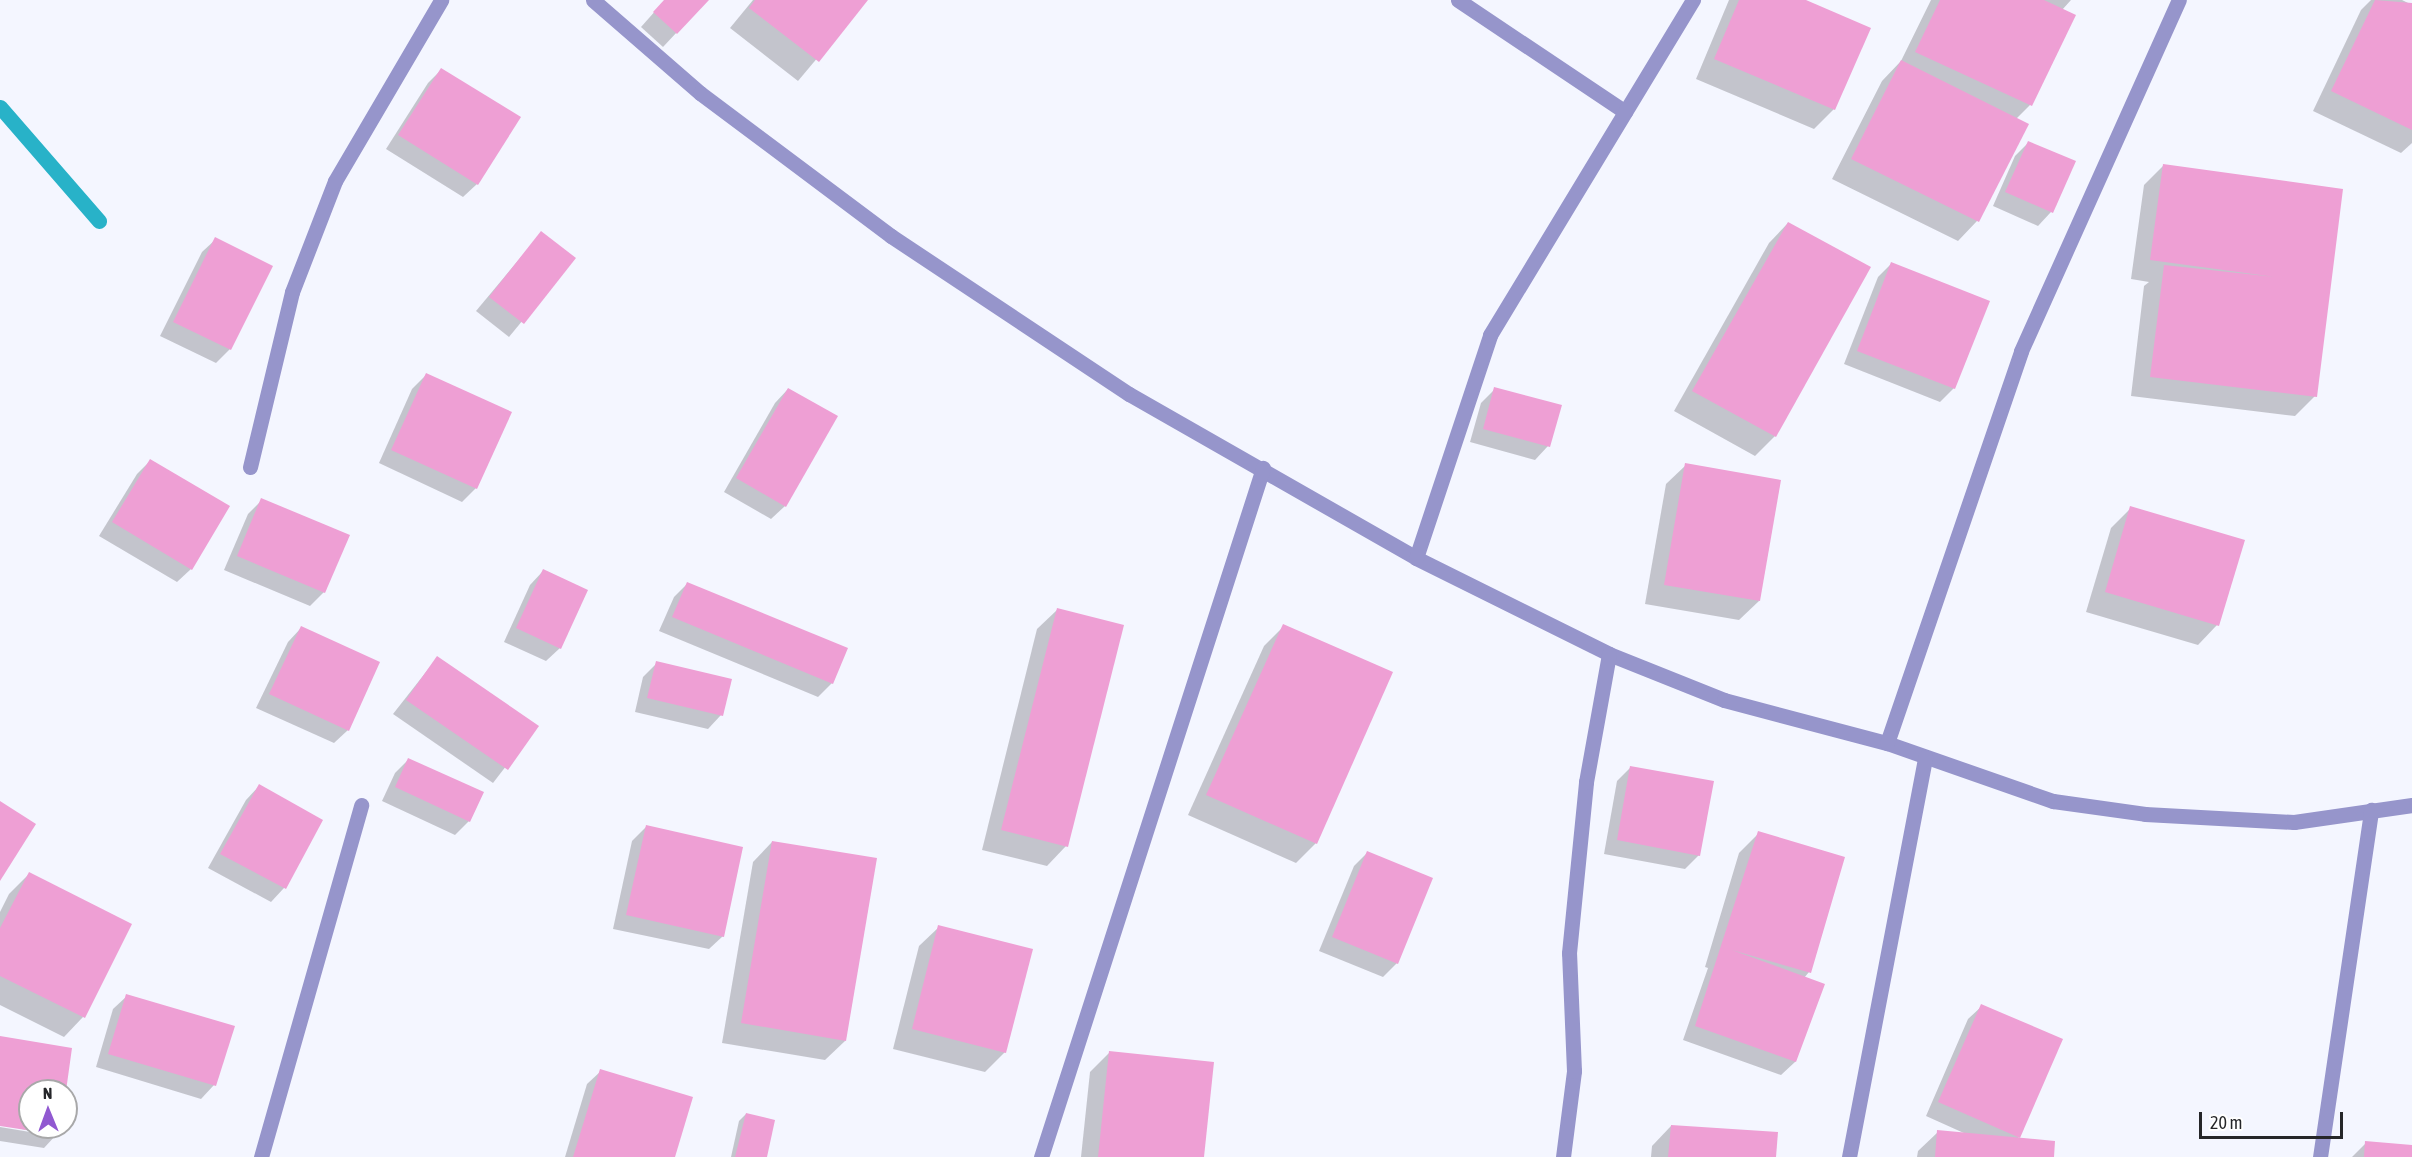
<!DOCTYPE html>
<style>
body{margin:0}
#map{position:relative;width:2412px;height:1157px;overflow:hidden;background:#f4f6ff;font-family:"Asap Condensed",sans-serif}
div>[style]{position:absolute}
.shadow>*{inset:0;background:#0003}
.stream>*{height:15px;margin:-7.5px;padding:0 7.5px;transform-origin:7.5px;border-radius:7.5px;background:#28b2c8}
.building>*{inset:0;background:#ee9fd4}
.minor>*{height:15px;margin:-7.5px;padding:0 7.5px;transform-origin:7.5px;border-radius:7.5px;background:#9695cb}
span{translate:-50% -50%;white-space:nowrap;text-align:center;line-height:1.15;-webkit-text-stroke:4.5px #fff;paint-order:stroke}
.north{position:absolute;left:18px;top:1079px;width:60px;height:60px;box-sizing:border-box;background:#fff;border:2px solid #a8a8a9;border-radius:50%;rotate:359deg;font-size:16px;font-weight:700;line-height:24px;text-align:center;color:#252629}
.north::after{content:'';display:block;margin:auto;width:21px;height:27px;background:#9159d1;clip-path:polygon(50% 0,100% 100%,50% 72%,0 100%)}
.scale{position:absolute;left:2199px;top:1112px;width:144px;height:27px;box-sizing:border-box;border:3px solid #252629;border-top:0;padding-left:8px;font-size:18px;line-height:21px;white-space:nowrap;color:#252629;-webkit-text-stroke:4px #fff;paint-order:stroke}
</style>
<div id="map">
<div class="shadow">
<i style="clip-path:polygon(665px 0,707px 0,663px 47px,641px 27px)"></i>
<i style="clip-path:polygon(753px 0,866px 0,798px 81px,730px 28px)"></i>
<i style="clip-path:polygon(1729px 0,1802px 0,1834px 109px,1814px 129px,1696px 79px)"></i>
<i style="clip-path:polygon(1931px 0,2071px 0,2062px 10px,2074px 16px,2030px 105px,2016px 119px,2027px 125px,1977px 221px,1958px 241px,1832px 179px,1882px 81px,1901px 61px)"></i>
<i style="clip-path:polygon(2371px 0,2402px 0,2412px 5px,2412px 143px,2401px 153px,2313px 111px,2361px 10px)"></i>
<i style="clip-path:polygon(441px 70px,477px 184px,463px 197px,386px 149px,428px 83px)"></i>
<i style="clip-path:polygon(2029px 142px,2051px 212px,2038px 226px,1993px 206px,2015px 156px)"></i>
<i style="clip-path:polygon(2164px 165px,2342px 190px,2315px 396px,2295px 416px,2131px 396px,2144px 286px,2149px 282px,2131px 279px,2144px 185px)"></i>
<i style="clip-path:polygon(1788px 223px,1869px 268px,1775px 436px,1755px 456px,1674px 411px,1769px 243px)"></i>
<i style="clip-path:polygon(541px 233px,574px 258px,509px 337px,476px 311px)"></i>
<i style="clip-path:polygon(216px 239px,230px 349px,216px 363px,160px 336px,202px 252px)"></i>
<i style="clip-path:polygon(1891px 264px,1954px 388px,1940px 402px,1844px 364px,1878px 277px)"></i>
<i style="clip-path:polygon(426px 375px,476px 488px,462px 502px,379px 463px,412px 389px)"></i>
<i style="clip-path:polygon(788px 389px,785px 506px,771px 519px,724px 492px,775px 403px)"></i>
<i style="clip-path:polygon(1495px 389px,1548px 446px,1535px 460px,1470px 442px,1481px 403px)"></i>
<i style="clip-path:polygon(151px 460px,191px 569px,177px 582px,99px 536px,137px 474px)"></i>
<i style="clip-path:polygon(1686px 465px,1759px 601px,1739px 620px,1645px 604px,1666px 484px)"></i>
<i style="clip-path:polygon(262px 500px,324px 592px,310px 606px,224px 570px,248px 514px)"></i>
<i style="clip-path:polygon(2131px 508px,2217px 625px,2198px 645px,2086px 612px,2111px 528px)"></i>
<i style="clip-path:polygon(543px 571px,560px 648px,546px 661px,504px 642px,530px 585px)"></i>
<i style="clip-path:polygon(687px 584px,832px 683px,818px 697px,659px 631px,674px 597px)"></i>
<i style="clip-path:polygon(1057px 610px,1066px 846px,1047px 866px,982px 850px,1037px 629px)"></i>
<i style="clip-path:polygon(1284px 626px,1316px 843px,1296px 863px,1188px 815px,1264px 646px)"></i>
<i style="clip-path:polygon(301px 628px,348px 730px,334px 743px,256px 708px,288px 642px)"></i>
<i style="clip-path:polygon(437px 658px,537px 726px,493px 783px,393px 714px)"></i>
<i style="clip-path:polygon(657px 663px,721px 715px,708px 729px,635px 712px,643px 677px)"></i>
<i style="clip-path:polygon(409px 759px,469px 821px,455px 835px,382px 801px,395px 773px)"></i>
<i style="clip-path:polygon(1631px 767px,1699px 855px,1685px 869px,1604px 854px,1617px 781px)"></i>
<i style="clip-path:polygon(259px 786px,321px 820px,284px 888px,271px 902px,208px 868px,246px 800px)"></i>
<i style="clip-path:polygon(646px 827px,723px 936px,709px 949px,613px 929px,632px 841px)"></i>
<i style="clip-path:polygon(1759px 833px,1809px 972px,1804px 978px,1795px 1062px,1781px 1075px,1683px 1040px,1708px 968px,1705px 967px,1739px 853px)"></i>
<i style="clip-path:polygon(772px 842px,845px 1041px,825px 1060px,722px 1043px,753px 862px)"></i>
<i style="clip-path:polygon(1367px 853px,1397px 963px,1383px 977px,1319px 951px,1354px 866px)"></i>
<i style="clip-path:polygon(29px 874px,83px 1017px,64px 1037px,0 1005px,0 912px,9px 894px)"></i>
<i style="clip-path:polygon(939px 927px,1005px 1052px,985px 1072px,893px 1049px,919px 946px)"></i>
<i style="clip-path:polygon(127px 996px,214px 1085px,201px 1099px,96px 1067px,113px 1009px)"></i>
<i style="clip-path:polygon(1982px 1006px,2061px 1040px,2018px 1139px,2052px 1157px,1917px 1157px,1918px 1151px,1938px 1132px,1966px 1134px,1926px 1116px,1968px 1019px)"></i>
<i style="clip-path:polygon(0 1038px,64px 1091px,30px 1091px,30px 1127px,58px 1127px,57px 1134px,44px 1148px,0 1141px,0 1127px,48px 1135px,0 1124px)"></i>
<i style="clip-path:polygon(1109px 1053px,1203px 1157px,1081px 1157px,1090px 1072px)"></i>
<i style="clip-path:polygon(601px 1071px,674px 1157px,565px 1157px,587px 1084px)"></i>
<i style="clip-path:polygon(746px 1114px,765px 1157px,731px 1157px,739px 1121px)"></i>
<i style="clip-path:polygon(1671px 1126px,1774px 1157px,1651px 1157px,1652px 1146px)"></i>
<i style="clip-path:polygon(2366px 1143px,2412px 1146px,2412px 1157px,2352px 1157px)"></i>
</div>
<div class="stream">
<i style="left:0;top:107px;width:151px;rotate:49deg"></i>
</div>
<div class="building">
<i style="clip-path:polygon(664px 0,709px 0,677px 34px,653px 12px)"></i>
<i style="clip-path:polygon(755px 0,868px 0,819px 62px,749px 8px)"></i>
<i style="clip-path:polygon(1739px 0,1806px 0,1871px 28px,1835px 110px,1714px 59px)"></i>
<i style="clip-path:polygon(1940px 0,2044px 0,2076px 15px,2032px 106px,1915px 52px)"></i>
<i style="clip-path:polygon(2375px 0,2412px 3px,2412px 130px,2331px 91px)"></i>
<i style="clip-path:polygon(1901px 60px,2029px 124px,1979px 222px,1851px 159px)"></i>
<i style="clip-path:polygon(441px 68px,521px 117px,478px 185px,398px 135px)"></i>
<i style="clip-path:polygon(2028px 141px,2076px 161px,2053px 213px,2005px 192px)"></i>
<i style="clip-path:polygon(2163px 164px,2343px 189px,2317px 397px,2150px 377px,2164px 265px,2275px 277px,2150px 260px)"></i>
<i style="clip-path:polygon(1788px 222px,1871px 267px,1776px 437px,1692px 391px)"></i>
<i style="clip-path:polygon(541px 231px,576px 258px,524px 324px,489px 297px)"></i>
<i style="clip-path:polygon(215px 237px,273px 266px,231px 350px,173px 322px)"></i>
<i style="clip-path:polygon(1891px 262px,1990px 301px,1955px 389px,1857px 351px)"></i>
<i style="clip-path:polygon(426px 373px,512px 412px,477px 489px,391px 450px)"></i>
<i style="clip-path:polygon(1494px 387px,1562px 405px,1550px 447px,1483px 429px)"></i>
<i style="clip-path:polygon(788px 388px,838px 416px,786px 507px,736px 478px)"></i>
<i style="clip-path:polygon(150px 459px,230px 506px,192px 570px,112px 522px)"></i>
<i style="clip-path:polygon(1685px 463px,1781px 480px,1760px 601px,1664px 585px)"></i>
<i style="clip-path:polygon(261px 498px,350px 535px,325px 593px,237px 556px)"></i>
<i style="clip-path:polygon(2130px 506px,2245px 540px,2219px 626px,2105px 592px)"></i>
<i style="clip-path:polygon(543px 569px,588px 590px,561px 649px,516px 628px)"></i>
<i style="clip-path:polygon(687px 582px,848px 648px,833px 684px,672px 617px)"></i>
<i style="clip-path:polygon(1057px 608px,1124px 625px,1068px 847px,1001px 830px)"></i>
<i style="clip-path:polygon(1283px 624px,1393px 672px,1317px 844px,1206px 795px)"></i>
<i style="clip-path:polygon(301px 626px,380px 662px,349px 731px,269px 694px)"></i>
<i style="clip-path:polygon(437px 656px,539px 726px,508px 770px,406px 700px)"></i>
<i style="clip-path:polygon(656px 661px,732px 679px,723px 716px,647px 698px)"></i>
<i style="clip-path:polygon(408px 758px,484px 792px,470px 822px,395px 787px)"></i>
<i style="clip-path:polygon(1630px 766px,1714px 781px,1700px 856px,1617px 840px)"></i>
<i style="clip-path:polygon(259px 784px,323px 820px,286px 889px,220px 854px)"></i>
<i style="clip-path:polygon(0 801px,36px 824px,0 881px)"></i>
<i style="clip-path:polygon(646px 825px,743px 847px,724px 937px,626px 915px)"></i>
<i style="clip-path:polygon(1758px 831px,1845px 857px,1811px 973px,1732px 950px,1825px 984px,1796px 1062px,1695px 1026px)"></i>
<i style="clip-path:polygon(772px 841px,877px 858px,846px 1041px,741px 1023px)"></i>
<i style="clip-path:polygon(1367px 851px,1433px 878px,1398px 964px,1332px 937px)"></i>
<i style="clip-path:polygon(29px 872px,132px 924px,85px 1018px,0 976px,0 928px)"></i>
<i style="clip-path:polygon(938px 925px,1033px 949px,1006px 1053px,912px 1029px)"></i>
<i style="clip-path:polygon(126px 994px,235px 1026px,216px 1086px,108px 1054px)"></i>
<i style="clip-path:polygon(1981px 1004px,2063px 1039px,2020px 1138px,1938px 1102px)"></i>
<i style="clip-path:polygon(0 1036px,72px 1048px,66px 1091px,30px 1091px,30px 1127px,60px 1127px,59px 1135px,0 1126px)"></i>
<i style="clip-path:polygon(1109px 1051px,1214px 1062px,1204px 1157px,1098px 1157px)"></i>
<i style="clip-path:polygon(600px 1069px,693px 1097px,675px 1157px,573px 1157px)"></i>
<i style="clip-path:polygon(746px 1113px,775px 1120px,767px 1157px,735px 1157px)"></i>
<i style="clip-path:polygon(1671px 1125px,1778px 1132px,1776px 1157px,1668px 1157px)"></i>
<i style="clip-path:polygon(1937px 1130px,2055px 1141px,2054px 1157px,1935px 1157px)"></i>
<i style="clip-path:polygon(2365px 1141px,2412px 1145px,2412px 1157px,2364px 1157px)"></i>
</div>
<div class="minor">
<i style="left:593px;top:0;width:142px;rotate:41deg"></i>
<i style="left:700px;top:93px;width:239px;rotate:36.8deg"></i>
<i style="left:891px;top:236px;width:286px;rotate:33.6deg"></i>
<i style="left:1129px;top:394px;width:331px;rotate:29.7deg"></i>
<i style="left:1416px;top:558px;width:216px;rotate:26.4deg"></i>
<i style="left:1609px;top:654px;width:124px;rotate:21.8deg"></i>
<i style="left:1724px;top:700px;width:169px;rotate:14.8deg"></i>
<i style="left:1887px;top:743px;width:176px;rotate:19.3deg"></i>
<i style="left:2053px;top:801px;width:93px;rotate:8deg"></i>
<i style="left:2145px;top:814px;width:149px;rotate:3.1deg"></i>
<i style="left:2294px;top:822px;width:119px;rotate:-8.2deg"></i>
<i style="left:1458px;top:0;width:201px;rotate:33.8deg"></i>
<i style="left:250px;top:467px;width:180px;rotate:-76.5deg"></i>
<i style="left:292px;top:292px;width:119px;rotate:-68.8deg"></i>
<i style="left:335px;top:181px;width:210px;rotate:-59.6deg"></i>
<i style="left:1416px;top:558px;width:235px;rotate:-71.6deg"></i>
<i style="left:1490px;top:335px;width:392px;rotate:-58.8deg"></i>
<i style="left:1887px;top:743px;width:414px;rotate:-71.1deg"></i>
<i style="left:2021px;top:351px;width:385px;rotate:-65.8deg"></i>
<i style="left:261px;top:1157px;width:366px;rotate:-74.1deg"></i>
<i style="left:1041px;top:1157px;width:724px;rotate:-72.14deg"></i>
<i style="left:1563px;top:1157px;width:87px;rotate:-82.7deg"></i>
<i style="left:1574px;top:1071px;width:118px;rotate:-92.4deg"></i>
<i style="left:1569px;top:953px;width:172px;rotate:-84.3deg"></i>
<i style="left:1586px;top:782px;width:130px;rotate:-79.8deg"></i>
<i style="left:1849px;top:1157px;width:407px;rotate:-79.2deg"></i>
<i style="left:2320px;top:1157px;width:351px;rotate:-81.6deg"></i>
</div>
<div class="north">N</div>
<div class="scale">20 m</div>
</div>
